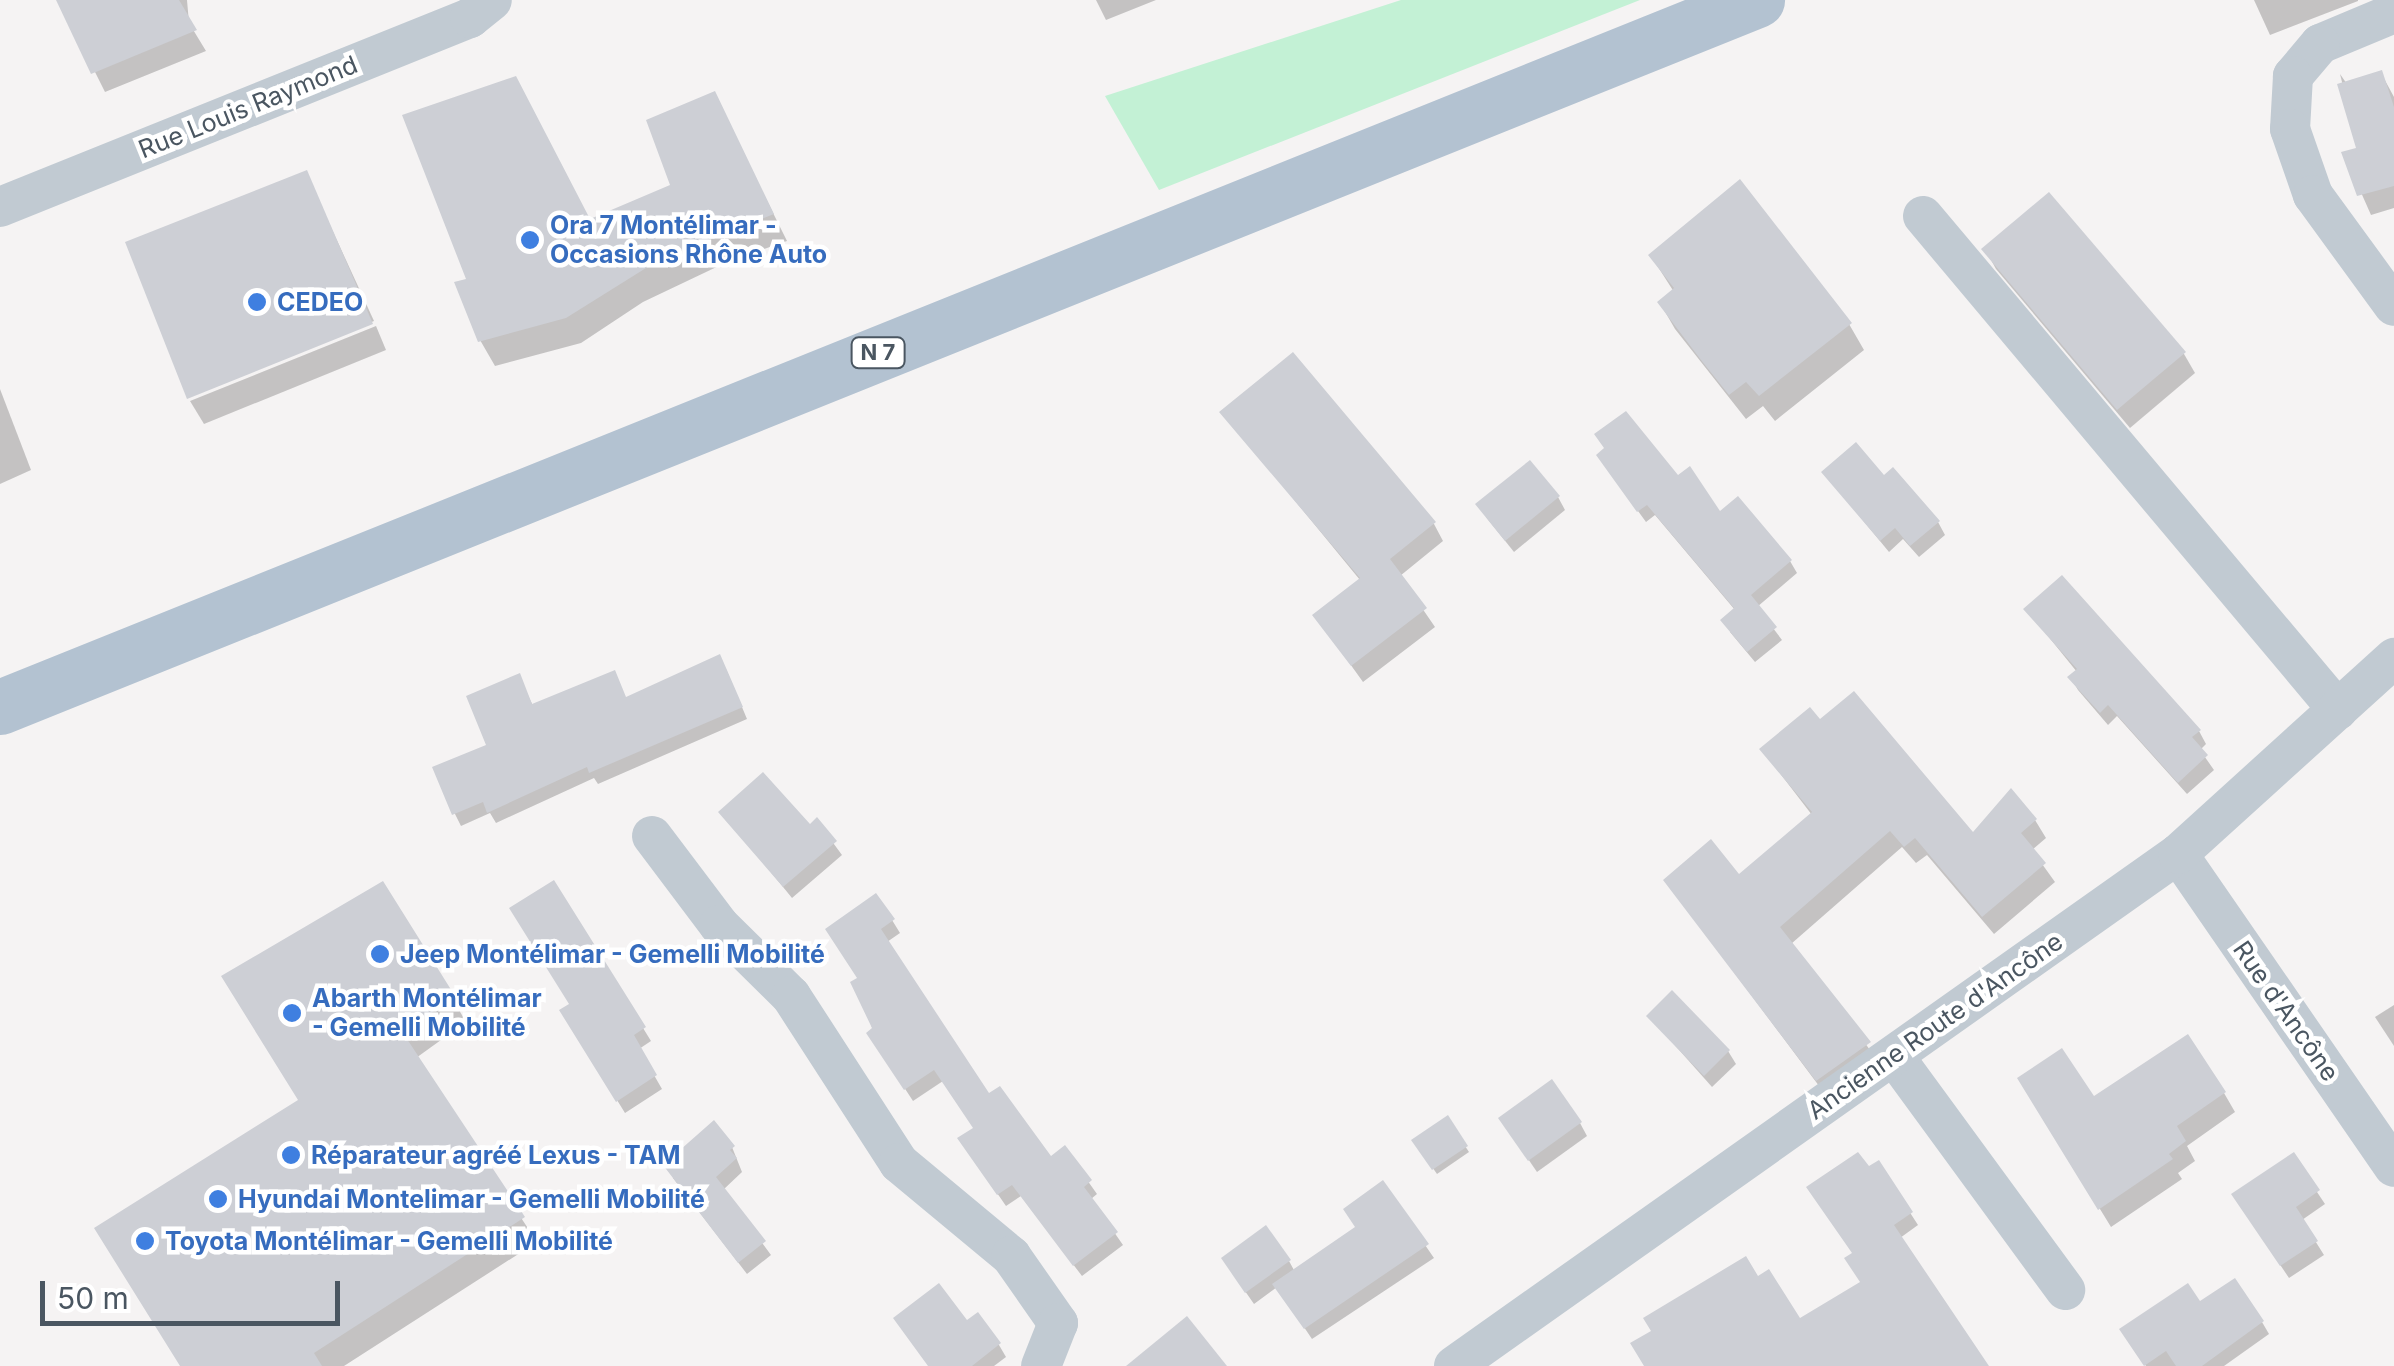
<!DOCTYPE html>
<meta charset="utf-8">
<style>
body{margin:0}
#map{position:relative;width:2394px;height:1366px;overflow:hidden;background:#f5f3f3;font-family:Inter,sans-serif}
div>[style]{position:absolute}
.green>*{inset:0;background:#c3f1d5}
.shadow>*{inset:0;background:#0003}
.building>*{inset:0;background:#cdcfd5}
.minor>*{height:40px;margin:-20px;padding:0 20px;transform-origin:20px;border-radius:20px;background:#c1cad2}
.primary>*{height:55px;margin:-27.5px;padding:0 27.5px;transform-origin:27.5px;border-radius:27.5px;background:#b3c2d1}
.dots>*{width:28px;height:28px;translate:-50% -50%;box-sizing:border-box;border:5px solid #fff;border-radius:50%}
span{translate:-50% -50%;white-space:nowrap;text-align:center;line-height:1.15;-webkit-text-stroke:9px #fff;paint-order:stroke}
.shield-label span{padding:2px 8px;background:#fff;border:2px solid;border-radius:8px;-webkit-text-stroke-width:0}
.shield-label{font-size:22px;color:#4a5661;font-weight:700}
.street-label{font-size:25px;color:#4a5661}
.shop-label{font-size:25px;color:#366cbe;font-weight:700}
.left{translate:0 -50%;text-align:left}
.scale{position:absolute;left:40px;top:1281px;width:300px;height:45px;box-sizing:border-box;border:5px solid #4a5661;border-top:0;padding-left:12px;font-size:30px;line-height:35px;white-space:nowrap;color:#4a5661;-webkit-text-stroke:8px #fff;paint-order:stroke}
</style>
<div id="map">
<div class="green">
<i style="clip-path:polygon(1401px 0,1640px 0,1159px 190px,1105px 96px)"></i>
</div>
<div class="shadow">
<i style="clip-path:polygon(59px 0,187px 0,189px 23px,206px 51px,105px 92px)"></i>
<i style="clip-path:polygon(1096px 0,1156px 0,1106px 20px)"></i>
<i style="clip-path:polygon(2254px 0,2358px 0,2358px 1px,2270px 35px)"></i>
<i style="clip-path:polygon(2381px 73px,2394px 97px,2394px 208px,2371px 215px,2344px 154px,2359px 150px,2340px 74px,2347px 84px)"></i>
<i style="clip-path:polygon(714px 94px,787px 241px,725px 263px,643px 302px,581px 343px,495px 366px,480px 340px,590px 222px,673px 186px)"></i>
<i style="clip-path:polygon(306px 173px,374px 321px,189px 396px)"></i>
<i style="clip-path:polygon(1985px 249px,2184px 354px,2195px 373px,2130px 428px,1996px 269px)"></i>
<i style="clip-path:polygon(1651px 256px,1849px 324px,1864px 350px,1775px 421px,1763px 406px,1746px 419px,1675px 329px,1660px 303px,1674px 292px)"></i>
<i style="clip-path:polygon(376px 326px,386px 350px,204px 424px,190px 401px)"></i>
<i style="clip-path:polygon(0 389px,31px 470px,0 484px)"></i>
<i style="clip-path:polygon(1223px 413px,1434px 524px,1443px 541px,1400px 576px,1435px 627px,1363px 682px,1315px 615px,1360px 580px)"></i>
<i style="clip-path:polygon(1606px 467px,1677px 479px,1720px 515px,1790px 561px,1797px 573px,1757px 607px,1782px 640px,1755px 662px,1730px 632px,1735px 610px,1655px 515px,1646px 522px)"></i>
<i style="clip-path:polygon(1824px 473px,1884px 479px,1938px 522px,1945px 535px,1919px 557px,1903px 539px,1889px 552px)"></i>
<i style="clip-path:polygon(1558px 497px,1565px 510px,1514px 552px,1486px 517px)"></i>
<i style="clip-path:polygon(2027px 610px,2199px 731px,2206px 744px,2200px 750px,2214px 770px,2187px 794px,2117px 716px,2108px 725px,2078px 690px,2071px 678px,2077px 672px)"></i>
<i style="clip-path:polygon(726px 669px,747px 719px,598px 784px,594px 778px,496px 823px,490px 813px,461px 826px,455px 814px,435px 769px,490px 747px,519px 676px,533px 706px,626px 699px)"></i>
<i style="clip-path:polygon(1819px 722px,1973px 836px,2035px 820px,2046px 838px,2032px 850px,2055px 882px,1994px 934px,1927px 855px,1916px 863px,1902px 847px,1791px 944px,1879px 1062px,1828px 1098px,1666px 881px,1739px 878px,1812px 815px,1762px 750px)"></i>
<i style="clip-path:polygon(722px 812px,810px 828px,817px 821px,842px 855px,792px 898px)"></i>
<i style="clip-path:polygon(554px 883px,651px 1041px,639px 1049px,662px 1089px,625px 1113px,562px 1011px,572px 1005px)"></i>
<i style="clip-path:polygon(892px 920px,900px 933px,887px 942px,989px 1096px,1050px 1159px,1065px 1149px,1097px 1194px,1091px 1199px,1123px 1245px,1082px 1276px,1021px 1196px,1006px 1206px,968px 1151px,975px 1129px,943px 1081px,913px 1101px,877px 1046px,859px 980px,835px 942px)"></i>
<i style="clip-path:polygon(452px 998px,466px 1022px,416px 1058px,537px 1242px,344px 1366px,182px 1366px,301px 1101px)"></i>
<i style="clip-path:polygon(2394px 1005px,2394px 1046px,2375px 1017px)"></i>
<i style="clip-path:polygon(1649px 1016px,1728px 1051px,1736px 1064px,1712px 1087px)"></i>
<i style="clip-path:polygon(2224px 1093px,2235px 1112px,2187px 1146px,2195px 1161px,2178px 1173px,2182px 1179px,2111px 1227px,2032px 1098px)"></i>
<i style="clip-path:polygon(1447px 1119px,1469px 1152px,1437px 1174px,1414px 1141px)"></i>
<i style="clip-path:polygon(1580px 1123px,1587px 1136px,1537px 1172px,1509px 1131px)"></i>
<i style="clip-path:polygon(732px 1147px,742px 1172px,723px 1190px,771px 1255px,747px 1274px,673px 1178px)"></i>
<i style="clip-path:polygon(2293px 1156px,2325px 1204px,2302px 1220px,2324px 1255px,2289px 1278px,2242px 1208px)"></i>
<i style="clip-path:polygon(1878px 1163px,1918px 1225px,1900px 1238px,1952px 1366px,1646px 1366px,1758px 1280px,1799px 1321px,1862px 1283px,1854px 1255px,1868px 1170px)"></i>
<i style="clip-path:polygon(1383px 1184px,1434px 1258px,1312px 1339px,1277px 1287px,1254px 1304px,1231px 1271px,1289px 1261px,1295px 1272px,1357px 1229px)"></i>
<i style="clip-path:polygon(2262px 1322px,2269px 1334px,2224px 1366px,2146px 1366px,2129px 1342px)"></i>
<i style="clip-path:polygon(966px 1323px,999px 1345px,1006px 1357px,994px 1366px,929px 1366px)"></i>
</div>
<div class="building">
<i style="clip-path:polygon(56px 0,179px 0,197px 30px,91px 74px)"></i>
<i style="clip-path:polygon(2382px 70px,2394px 107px,2394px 186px,2357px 196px,2341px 152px,2356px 148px,2337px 84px)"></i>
<i style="clip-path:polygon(516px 76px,590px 219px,670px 185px,646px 120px,715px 91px,774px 214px,662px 258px,566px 318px,478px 342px,454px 282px,466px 279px,402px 115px)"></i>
<i style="clip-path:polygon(307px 170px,373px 324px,187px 399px,125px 242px)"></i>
<i style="clip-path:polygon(1740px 179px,1852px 323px,1759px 396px,1746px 382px,1729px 395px,1701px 360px,1657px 302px,1674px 288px,1648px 255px)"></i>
<i style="clip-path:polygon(2049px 192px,2186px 352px,2117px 410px,1981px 249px)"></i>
<i style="clip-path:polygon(1293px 352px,1436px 522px,1390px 559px,1427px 608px,1351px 666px,1312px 615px,1360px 578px,1219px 412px)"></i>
<i style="clip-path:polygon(1626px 411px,1678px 475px,1690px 466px,1720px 511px,1738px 496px,1792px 560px,1751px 595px,1777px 627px,1747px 652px,1720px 620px,1734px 608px,1647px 505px,1637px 512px,1596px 455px,1604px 448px,1594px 434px)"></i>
<i style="clip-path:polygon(1856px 442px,1884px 475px,1893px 467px,1940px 521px,1910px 546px,1895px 528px,1880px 541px,1821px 472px)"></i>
<i style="clip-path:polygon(1530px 460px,1560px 496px,1505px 541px,1475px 504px)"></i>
<i style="clip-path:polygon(2062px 575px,2201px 730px,2192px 737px,2208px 755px,2178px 783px,2108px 705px,2100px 713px,2067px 677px,2077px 669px,2023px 609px)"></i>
<i style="clip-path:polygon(720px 654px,743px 707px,589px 773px,587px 767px,487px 813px,483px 802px,452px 815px,432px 767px,486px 745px,466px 696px,520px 673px,532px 704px,615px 670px,626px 697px)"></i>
<i style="clip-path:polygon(1854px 691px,1973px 832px,2011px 788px,2037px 819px,2021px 833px,2046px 863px,1982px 917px,1915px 838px,1904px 847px,1890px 831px,1780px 927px,1871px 1042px,1816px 1081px,1663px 880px,1711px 839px,1739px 874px,1812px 812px,1759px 749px,1810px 707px,1820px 719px)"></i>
<i style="clip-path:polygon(763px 772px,810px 824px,817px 817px,837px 841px,783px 887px,718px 812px)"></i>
<i style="clip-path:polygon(554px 880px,646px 1027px,634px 1035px,657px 1075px,616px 1102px,559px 1010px,569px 1004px,509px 908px)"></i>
<i style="clip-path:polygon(383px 881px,455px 996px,403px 1033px,525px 1217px,314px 1353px,322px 1366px,180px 1366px,94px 1228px,298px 1100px,221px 976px)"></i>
<i style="clip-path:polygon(876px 893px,895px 919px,881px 929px,989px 1093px,1000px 1086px,1051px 1156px,1065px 1145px,1092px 1180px,1084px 1187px,1118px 1232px,1073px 1266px,1012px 1185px,997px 1195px,957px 1138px,973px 1128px,934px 1070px,904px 1090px,866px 1033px,872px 1028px,850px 982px,857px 978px,825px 929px)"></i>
<i style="clip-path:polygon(1672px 990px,1730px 1050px,1704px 1076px,1646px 1016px)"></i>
<i style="clip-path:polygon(2188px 1034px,2226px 1092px,2177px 1126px,2186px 1141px,2169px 1154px,2173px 1159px,2098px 1210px,2017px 1078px,2062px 1048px,2094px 1096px)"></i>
<i style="clip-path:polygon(1552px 1079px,1582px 1122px,1528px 1161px,1498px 1118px)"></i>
<i style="clip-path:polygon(1448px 1115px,1468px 1146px,1432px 1170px,1411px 1140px)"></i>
<i style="clip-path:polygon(714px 1120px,735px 1146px,730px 1150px,737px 1158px,716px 1177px,766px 1241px,738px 1263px,663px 1165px)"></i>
<i style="clip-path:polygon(1858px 1152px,1869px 1166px,1879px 1160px,1913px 1212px,1894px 1225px,1989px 1366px,1644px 1366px,1630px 1343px,1651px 1331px,1643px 1318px,1746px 1256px,1758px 1276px,1769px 1269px,1800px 1318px,1860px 1282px,1844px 1258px,1852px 1253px,1806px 1187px)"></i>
<i style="clip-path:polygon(2294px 1152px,2320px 1190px,2296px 1207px,2318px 1241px,2280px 1266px,2231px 1194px)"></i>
<i style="clip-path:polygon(1383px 1180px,1429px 1244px,1304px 1329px,1272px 1284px,1355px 1227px,1343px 1209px)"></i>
<i style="clip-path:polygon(1266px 1225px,1291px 1260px,1245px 1293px,1221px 1258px)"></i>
<i style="clip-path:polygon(2235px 1278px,2264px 1321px,2202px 1366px,2176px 1366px,2166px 1351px,2144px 1366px,2119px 1329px,2188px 1283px,2200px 1301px)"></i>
<i style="clip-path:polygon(939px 1283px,967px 1320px,978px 1312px,1001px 1343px,972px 1366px,928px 1366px,893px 1318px)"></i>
<i style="clip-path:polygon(1187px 1316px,1227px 1366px,1126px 1366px)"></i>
</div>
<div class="minor">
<i style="left:2394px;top:13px;width:80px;rotate:157.3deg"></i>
<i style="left:2320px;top:44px;width:42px;rotate:130.2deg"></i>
<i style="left:2293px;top:76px;width:53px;rotate:93.2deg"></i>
<i style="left:2290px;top:129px;width:70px;rotate:70.8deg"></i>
<i style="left:2313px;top:195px;width:137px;rotate:53.9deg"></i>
<i style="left:0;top:207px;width:507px;rotate:-21.91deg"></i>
<i style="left:470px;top:18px;width:28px;rotate:-39deg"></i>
<i style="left:1923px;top:216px;width:645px;rotate:49.97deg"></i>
<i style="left:652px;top:836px;width:111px;rotate:53deg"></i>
<i style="left:719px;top:925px;width:101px;rotate:44.6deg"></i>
<i style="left:791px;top:996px;width:199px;rotate:57.1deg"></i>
<i style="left:899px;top:1163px;width:146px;rotate:39.7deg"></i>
<i style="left:1011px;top:1256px;width:82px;rotate:55deg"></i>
<i style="left:1058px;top:1323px;width:46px;rotate:111.6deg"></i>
<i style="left:2178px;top:854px;width:380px;rotate:55.4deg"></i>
<i style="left:1894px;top:1056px;width:290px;rotate:53.8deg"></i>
<i style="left:1454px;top:1366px;width:887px;rotate:-35.27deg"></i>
<i style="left:2178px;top:854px;width:292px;rotate:-42.2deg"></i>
</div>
<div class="primary">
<i style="left:0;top:707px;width:1894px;rotate:-21.92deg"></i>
</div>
<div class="dots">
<i style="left:530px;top:240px;background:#3f7fe0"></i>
<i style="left:257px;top:302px;background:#3f7fe0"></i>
<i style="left:380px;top:954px;background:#3f7fe0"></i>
<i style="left:292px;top:1013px;background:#3f7fe0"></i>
<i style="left:291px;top:1155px;background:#3f7fe0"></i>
<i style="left:218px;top:1199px;background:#3f7fe0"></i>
<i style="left:145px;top:1241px;background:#3f7fe0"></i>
</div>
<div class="shield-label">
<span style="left:878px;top:353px">N 7</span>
</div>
<div class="street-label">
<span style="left:248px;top:107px;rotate:-22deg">Rue Louis Raymond</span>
<span style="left:2286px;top:1011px;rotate:55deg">Rue d'Ancône</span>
<span style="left:1935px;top:1026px;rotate:-35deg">Ancienne Route d'Ancône</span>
</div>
<div class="shop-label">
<span class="left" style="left:550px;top:240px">Ora 7 Montélimar -<br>Occasions Rhône Auto</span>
<span class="left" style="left:277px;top:302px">CEDEO</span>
<span class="left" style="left:400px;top:954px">Jeep Montélimar - Gemelli Mobilité</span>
<span class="left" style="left:312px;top:1013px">Abarth Montélimar<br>- Gemelli Mobilité</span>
<span class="left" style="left:311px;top:1155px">Réparateur agréé Lexus - TAM</span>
<span class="left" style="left:238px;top:1199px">Hyundai Montelimar - Gemelli Mobilité</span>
<span class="left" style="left:165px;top:1241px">Toyota Montélimar - Gemelli Mobilité</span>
</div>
<div class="scale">50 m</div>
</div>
